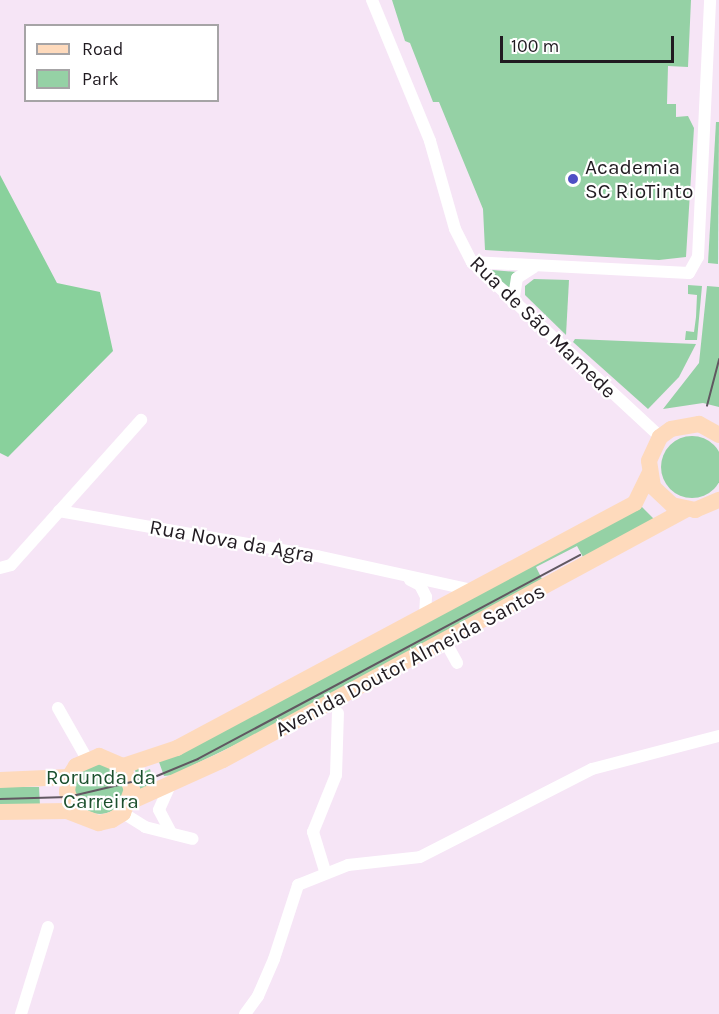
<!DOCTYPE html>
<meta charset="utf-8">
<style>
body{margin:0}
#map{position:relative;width:719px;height:1014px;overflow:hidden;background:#f6e5f6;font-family:Karla,sans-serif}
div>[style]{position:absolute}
.green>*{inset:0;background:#95d1a5}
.round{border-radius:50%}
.forest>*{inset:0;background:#89d19c}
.minor>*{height:12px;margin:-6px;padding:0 6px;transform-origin:6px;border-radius:6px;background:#fff}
.major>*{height:16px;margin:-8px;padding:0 8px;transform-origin:8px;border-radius:8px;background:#fedabc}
.tram>*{height:1.5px;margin:-0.75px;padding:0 0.75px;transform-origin:0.75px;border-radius:0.75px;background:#615861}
.dots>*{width:16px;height:16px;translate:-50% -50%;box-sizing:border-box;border:3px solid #fff;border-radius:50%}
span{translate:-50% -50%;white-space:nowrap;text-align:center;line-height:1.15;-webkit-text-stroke:4.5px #fff;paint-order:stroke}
.poi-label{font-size:21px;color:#211b21}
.left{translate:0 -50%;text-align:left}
.street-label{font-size:21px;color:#211b21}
.park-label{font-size:21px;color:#1c502e}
.legend{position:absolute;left:24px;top:24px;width:195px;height:78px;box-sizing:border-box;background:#fff;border:2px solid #a6a4a6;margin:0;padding:8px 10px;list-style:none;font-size:18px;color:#211b21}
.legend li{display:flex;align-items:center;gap:12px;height:30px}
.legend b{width:30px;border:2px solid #a6a4a6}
.scale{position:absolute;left:500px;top:36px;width:174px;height:27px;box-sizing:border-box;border:3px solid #211b21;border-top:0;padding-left:8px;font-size:18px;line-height:21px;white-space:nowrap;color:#211b21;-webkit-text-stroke:4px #fff;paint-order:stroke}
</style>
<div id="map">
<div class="green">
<i style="clip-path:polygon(392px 0,691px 0,688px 67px,668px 66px,667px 104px,676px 104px,676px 117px,688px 116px,694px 128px,686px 257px,659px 260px,485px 250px,483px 209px,439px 102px,433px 102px,410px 43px,405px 41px)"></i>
<i style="clip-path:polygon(716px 122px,719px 122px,718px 264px,708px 263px)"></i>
<i style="clip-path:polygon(492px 270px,517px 272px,510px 288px,491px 273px)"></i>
<i style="clip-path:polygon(534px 279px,569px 280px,566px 335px,525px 295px,525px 286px)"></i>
<i style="clip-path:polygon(719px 279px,719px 407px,703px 403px,663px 409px,699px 363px,707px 286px,719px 287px)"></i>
<i style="clip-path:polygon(688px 285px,702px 286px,697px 340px,685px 340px,686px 331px,694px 332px,696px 317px,697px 295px,688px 294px)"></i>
<i style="clip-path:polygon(575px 339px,696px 344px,679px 377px,648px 409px,573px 342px)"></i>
<i class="round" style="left:661px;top:436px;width:62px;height:62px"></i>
<i style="clip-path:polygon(evenodd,641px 506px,656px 521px,243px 741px,173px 775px,164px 776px,159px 762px,641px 506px,577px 546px,583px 557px,542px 579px,536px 567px,577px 546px)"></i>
<i class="round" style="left:75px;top:764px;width:50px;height:50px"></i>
<i style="clip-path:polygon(139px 768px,141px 773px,150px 769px,154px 785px,140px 789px,135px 770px)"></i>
<i style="clip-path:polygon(0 787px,39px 787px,40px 806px,0 806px)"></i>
</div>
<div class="forest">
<i style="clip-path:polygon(0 175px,57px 283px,100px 292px,113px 351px,8px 457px,0 453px)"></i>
</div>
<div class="minor">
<i style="left:372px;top:0;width:152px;rotate:67.6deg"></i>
<i style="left:430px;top:141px;width:91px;rotate:74.1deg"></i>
<i style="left:455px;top:229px;width:37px;rotate:63deg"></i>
<i style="left:472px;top:262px;width:257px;rotate:42.9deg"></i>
<i style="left:472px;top:262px;width:217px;rotate:2.9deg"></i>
<i style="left:689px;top:273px;width:18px;rotate:-61deg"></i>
<i style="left:698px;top:257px;width:257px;rotate:-87.3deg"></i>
<i style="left:513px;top:303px;width:25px;rotate:-81deg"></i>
<i style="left:517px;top:278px;width:20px;rotate:-33deg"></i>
<i style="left:59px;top:511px;width:262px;rotate:9.9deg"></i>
<i style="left:317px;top:556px;width:158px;rotate:12.4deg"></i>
<i style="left:0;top:568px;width:11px;rotate:-15deg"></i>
<i style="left:11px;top:565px;width:195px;rotate:-48.1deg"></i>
<i style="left:410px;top:580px;width:11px;rotate:27deg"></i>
<i style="left:420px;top:585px;width:13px;rotate:63deg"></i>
<i style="left:426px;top:597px;width:19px;rotate:93deg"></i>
<i style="left:445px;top:641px;width:25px;rotate:61deg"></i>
<i style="left:58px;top:708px;width:59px;rotate:60.4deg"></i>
<i style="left:170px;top:785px;width:27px;rotate:114deg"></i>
<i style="left:159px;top:810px;width:26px;rotate:62deg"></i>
<i style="left:123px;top:813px;width:26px;rotate:32deg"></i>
<i style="left:145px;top:827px;width:49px;rotate:14deg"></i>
<i style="left:325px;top:871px;width:41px;rotate:-107.1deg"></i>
<i style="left:313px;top:832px;width:61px;rotate:-68deg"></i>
<i style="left:336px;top:775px;width:62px;rotate:-88.2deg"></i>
<i style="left:21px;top:1014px;width:91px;rotate:-72.8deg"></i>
<i style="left:245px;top:1014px;width:22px;rotate:-54deg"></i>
<i style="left:258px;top:996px;width:40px;rotate:-66.6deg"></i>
<i style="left:274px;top:959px;width:78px;rotate:-72deg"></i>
<i style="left:298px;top:885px;width:54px;rotate:-21.8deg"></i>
<i style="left:348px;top:865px;width:72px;rotate:-6.3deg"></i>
<i style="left:420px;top:857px;width:193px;rotate:-27.1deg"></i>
<i style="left:592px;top:769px;width:131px;rotate:-14.6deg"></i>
</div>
<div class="major">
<i style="left:719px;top:435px;width:23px;rotate:-151deg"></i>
<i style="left:699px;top:424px;width:28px;rotate:170deg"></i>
<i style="left:671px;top:429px;width:14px;rotate:144deg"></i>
<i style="left:660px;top:437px;width:26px;rotate:115deg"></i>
<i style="left:649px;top:461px;width:26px;rotate:81deg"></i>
<i style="left:653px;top:487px;width:26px;rotate:43deg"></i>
<i style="left:672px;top:505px;width:24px;rotate:12deg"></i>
<i style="left:695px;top:510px;width:26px;rotate:-23deg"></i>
<i style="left:123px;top:766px;width:57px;rotate:-18.4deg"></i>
<i style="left:177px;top:748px;width:519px;rotate:-28.14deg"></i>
<i style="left:635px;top:503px;width:32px;rotate:-64deg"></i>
<i style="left:0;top:780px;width:69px;rotate:-2.5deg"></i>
<i style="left:130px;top:802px;width:102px;rotate:-24.3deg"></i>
<i style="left:223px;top:760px;width:525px;rotate:-28.42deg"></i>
<i style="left:0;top:812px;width:67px;rotate:-0.9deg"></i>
<i style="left:67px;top:811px;width:34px;rotate:21deg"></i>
<i style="left:99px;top:823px;width:13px;rotate:-13deg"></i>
<i style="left:112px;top:820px;width:13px;rotate:-32deg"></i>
<i style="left:123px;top:813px;width:25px;rotate:-69deg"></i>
<i style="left:132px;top:790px;width:26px;rotate:-111deg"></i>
<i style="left:123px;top:766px;width:26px;rotate:-157deg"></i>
<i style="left:99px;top:756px;width:25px;rotate:157deg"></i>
<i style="left:76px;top:766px;width:13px;rotate:122deg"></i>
<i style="left:69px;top:777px;width:15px;rotate:98deg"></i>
<i style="left:67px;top:792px;width:23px;rotate:67deg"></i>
</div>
<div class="tram">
<i style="left:707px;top:406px;width:48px;rotate:-75.4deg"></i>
<i style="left:0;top:799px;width:68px;rotate:-1.7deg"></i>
<i style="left:68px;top:797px;width:91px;rotate:-13.3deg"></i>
<i style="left:157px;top:776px;width:44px;rotate:-22.5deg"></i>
<i style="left:198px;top:759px;width:433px;rotate:-28.1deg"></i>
</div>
<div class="dots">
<i style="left:573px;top:179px;background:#4e4fc5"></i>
</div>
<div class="poi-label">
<span class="left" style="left:585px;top:179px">Academia<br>SC RioTinto</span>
</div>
<div class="street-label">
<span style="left:543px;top:327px;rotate:44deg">Rua de São Mamede</span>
<span style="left:232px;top:541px;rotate:10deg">Rua Nova da Agra</span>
<span style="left:410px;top:660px;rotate:-28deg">Avenida Doutor Almeida Santos</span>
</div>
<div class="park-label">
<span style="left:101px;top:789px">Rorunda da<br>Carreira</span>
</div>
<ul class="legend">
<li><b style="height:8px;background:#fedabc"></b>Road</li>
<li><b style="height:16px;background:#95d1a5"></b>Park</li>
</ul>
<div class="scale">100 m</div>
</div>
